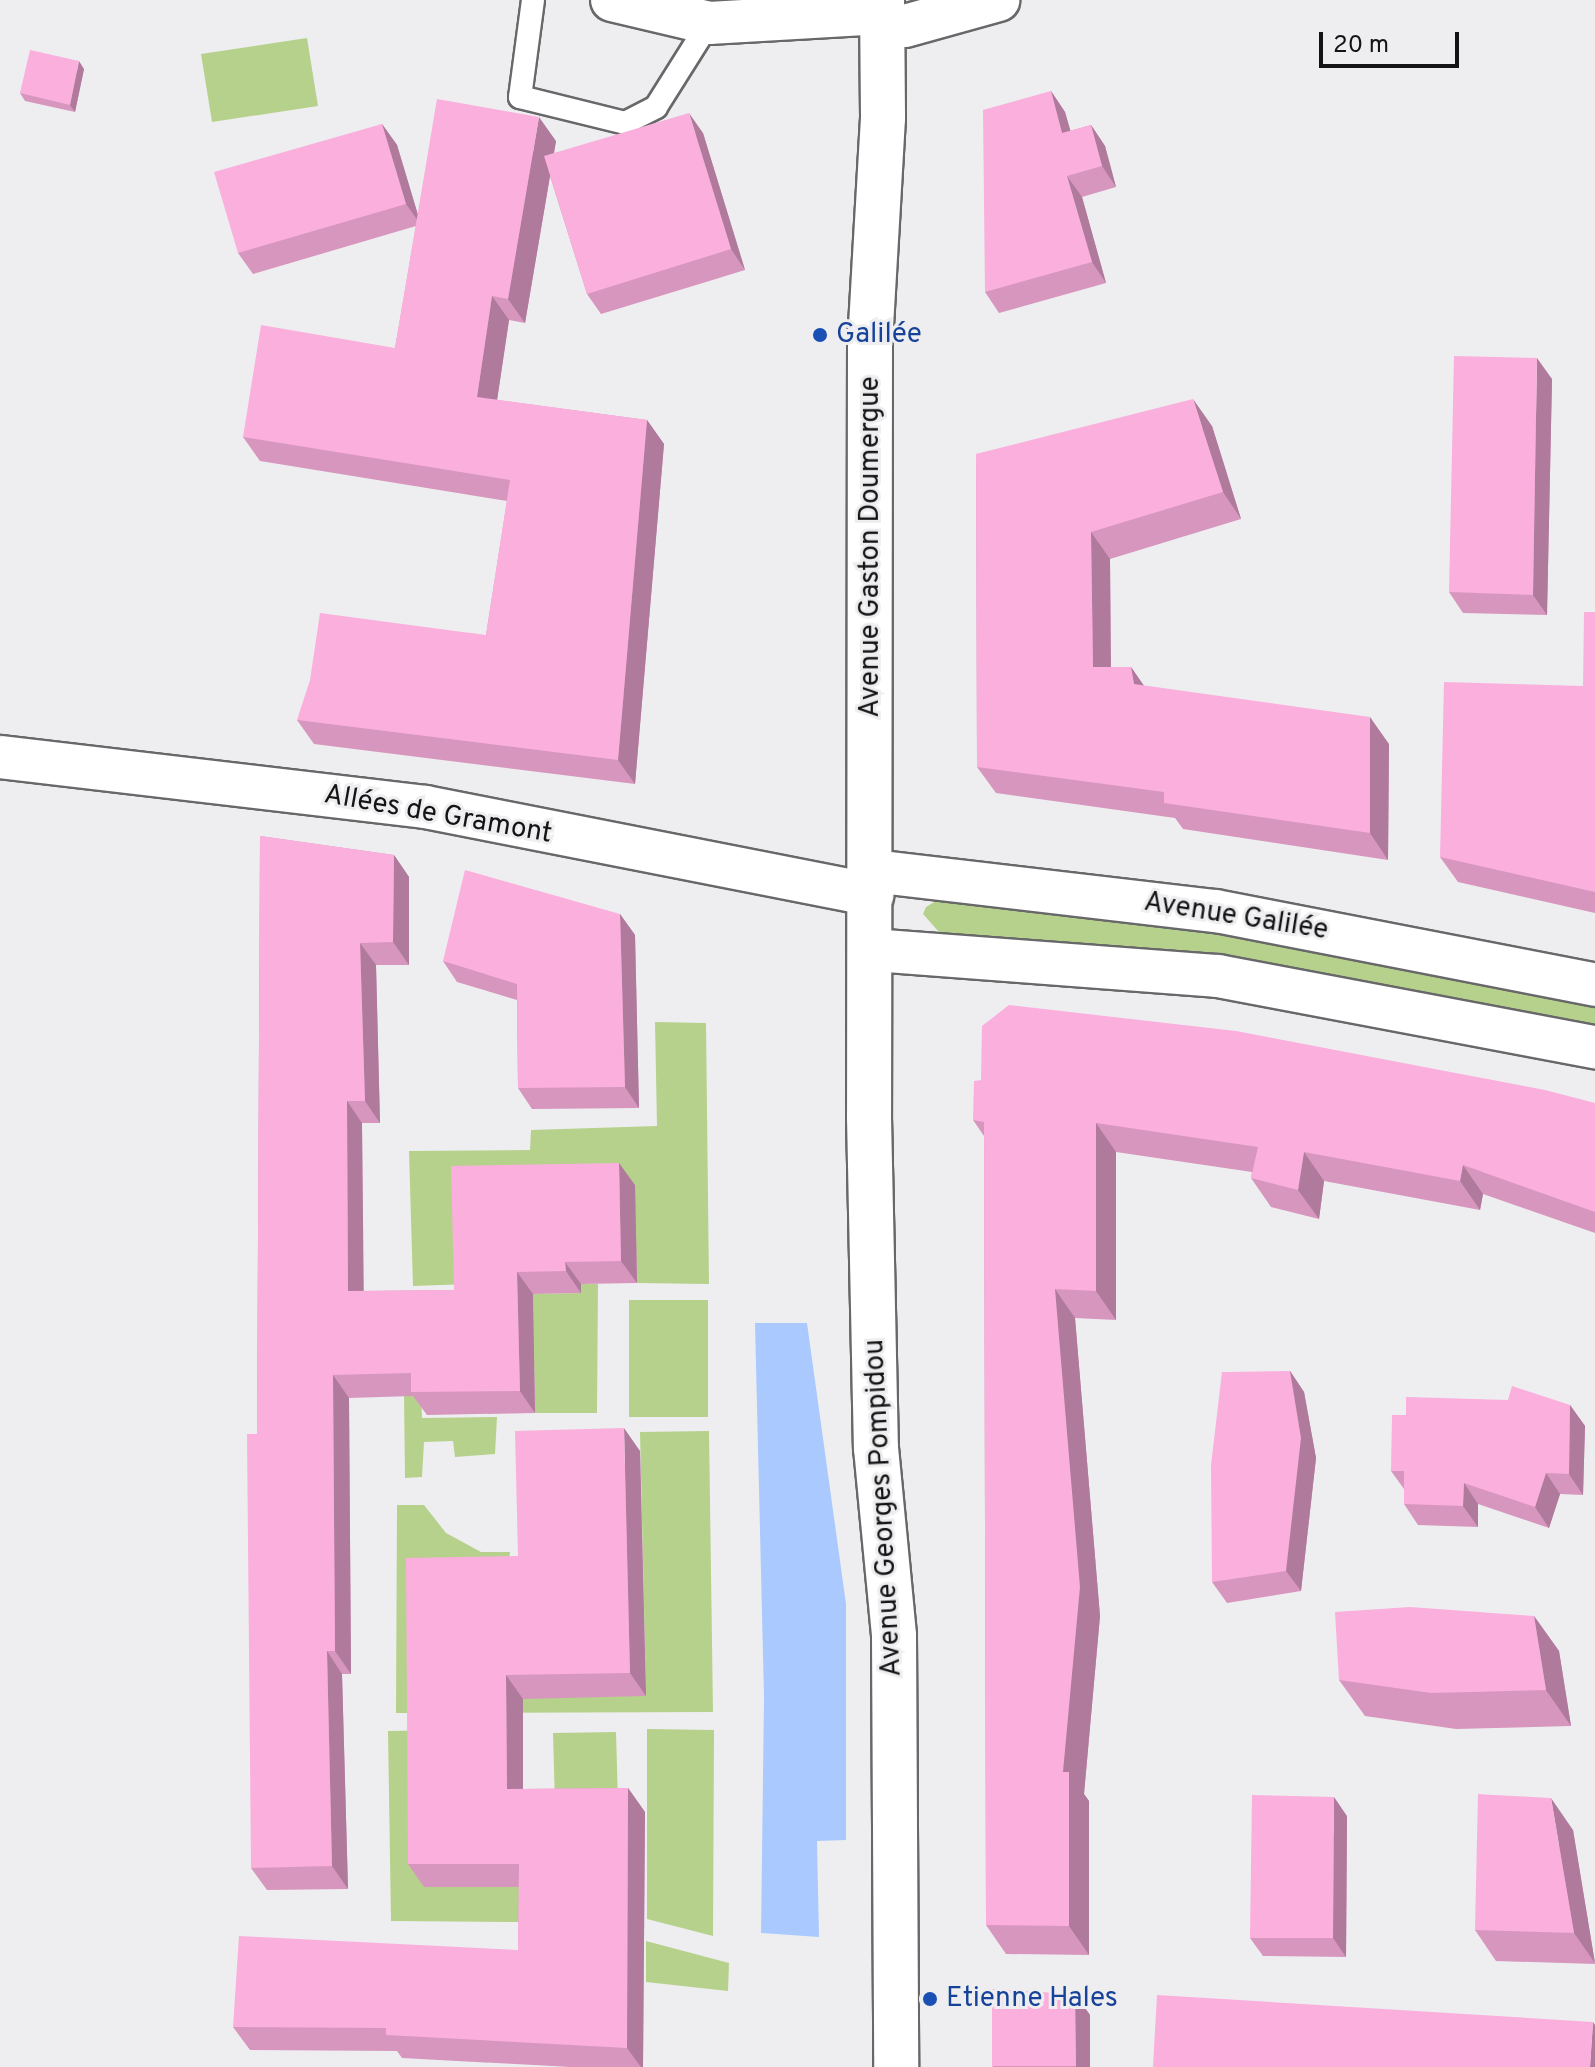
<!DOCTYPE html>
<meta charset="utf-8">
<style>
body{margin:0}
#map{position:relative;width:1595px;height:2067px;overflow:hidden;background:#eeeef0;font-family:Overpass,sans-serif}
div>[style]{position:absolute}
.green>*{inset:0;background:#b6d18b}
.water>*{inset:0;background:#aac9ff}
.roads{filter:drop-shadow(2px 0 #68686a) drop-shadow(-2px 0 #68686a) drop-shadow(0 2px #68686a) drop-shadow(0 -2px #68686a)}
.lane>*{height:22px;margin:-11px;padding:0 11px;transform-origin:11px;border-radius:11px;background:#fff}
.street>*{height:42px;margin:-21px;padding:0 21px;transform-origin:21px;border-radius:21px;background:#fff}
.secondary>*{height:44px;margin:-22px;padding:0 22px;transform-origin:22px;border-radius:22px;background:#fff}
.wall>*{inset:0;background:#d796be}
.shaded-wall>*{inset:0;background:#af7a9b}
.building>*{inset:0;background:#faafdd}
.dots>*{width:22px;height:22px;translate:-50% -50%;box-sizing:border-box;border:4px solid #eeeef0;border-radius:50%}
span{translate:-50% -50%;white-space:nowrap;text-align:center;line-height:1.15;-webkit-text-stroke:6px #eeeef0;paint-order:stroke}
.transit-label{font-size:28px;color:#164399}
.left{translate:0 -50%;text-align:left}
.street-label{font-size:28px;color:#141415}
.scale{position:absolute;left:1319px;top:32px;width:140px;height:36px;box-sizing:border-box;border:4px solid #141415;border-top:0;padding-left:10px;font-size:24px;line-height:28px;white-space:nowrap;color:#141415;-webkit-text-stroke:6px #eeeef0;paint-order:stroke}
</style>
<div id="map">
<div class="green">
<i style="clip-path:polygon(307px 38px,318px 106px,212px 122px,201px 54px)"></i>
<i style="clip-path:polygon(941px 898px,1294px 939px,1595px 997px,1595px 1033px,1206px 962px,939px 932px,923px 914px,926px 907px)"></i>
<i style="clip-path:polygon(655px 1022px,706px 1023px,709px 1284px,637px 1283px,634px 1185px,469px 1284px,413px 1286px,409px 1151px,530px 1150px,531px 1130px,657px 1126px)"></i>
<i style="clip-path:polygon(581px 1284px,598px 1284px,597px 1413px,535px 1413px,533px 1294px,581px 1293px)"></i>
<i style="clip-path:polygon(629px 1300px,708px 1300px,708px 1417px,629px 1417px)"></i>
<i style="clip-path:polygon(418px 1307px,422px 1418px,497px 1417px,495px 1454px,455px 1457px,453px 1441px,424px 1442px,422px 1477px,405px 1478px,403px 1309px)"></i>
<i style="clip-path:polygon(709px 1431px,713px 1712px,396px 1713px,397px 1505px,424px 1505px,446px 1533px,481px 1552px,510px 1552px,506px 1580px,646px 1695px,640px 1432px)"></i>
<i style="clip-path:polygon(520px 1729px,523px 1760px,423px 1760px,424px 1887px,524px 1887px,523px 1922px,391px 1921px,388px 1731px)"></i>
<i style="clip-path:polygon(647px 1729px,714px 1730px,713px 1936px,647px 1919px)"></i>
<i style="clip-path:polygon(616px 1732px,618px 1802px,555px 1803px,553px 1733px)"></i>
<i style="clip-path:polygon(646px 1941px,729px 1963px,728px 1991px,646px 1982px)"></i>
</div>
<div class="water">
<i style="clip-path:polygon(755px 1323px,807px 1323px,846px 1604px,846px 1840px,817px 1841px,819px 1937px,761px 1933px,764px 1697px)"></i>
</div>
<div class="roads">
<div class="lane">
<i style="left:533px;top:0;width:98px;rotate:97.6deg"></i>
<i style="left:520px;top:97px;width:108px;rotate:13.9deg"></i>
<i style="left:625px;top:123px;width:35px;rotate:-27deg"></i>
<i style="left:656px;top:107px;width:99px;rotate:-57.8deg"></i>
</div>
<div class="street">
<i style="left:612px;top:0;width:100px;rotate:13.3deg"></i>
<i style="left:709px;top:23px;width:173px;rotate:-3.3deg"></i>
<i style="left:882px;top:23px;width:23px;rotate:7deg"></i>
<i style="left:905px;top:26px;width:97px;rotate:-15.6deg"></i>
<i style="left:0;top:757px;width:428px;rotate:6.7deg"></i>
<i style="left:425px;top:807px;width:456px;rotate:11.1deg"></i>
<i style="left:873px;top:871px;width:345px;rotate:6.7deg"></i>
<i style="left:1216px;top:911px;width:386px;rotate:11deg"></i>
<i style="left:872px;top:950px;width:347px;rotate:4.3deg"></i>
<i style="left:1218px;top:976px;width:384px;rotate:10.7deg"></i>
</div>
<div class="secondary">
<i style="left:882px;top:0;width:118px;rotate:89.5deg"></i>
<i style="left:883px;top:118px;width:224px;rotate:93.3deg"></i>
<i style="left:870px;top:342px;width:775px;rotate:90.07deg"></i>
<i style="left:869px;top:1117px;width:331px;rotate:88.8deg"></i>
<i style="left:876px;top:1448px;width:189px;rotate:84.5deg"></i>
<i style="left:894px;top:1636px;width:431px;rotate:89.7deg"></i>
</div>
</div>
<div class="wall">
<i style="clip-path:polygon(84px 69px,75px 112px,25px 101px,20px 93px)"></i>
<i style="clip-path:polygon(1051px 91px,1065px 112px,1070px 131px,1091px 125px,1105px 146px,1116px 187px,1082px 197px,1106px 283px,999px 313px,985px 292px)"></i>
<i style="clip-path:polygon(382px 124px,397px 145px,418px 215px,556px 141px,554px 153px,703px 133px,745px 270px,601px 314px,587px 294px,550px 176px,525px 323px,509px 320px,497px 400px,647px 420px,664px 444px,635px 784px,314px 744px,297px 720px,486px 635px,507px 501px,260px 461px,243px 437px,395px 348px,416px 226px,253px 274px,238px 253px)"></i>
<i style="clip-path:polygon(1552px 379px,1547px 615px,1463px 613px,1449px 592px)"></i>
<i style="clip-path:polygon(1212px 426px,1241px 519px,1110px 559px,1111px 667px,1131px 667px,1144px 686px,1389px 744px,1388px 860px,1183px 829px,1175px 818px,996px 793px,977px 767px,976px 454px)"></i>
<i style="clip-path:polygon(1595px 612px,1595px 913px,1458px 882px,1440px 857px,1583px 686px)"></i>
<i style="clip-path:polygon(260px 836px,394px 855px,409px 877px,409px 965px,376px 965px,380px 1123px,362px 1123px,363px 1291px,454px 1290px,635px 1185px,637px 1283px,581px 1284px,581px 1293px,533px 1294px,535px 1413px,427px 1415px,413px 1396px,349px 1398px,351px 1674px,342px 1674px,348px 1889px,267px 1890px,251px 1868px,257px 1434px)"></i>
<i style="clip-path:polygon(620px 914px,635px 935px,639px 1108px,532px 1109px,518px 1088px,517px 1000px,457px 982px,443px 961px)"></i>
<i style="clip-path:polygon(1595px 1103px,1595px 1233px,1483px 1194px,1480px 1210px,1324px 1181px,1319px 1219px,1271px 1207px,1251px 1178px,1252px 1172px,1116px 1152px,1116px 1320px,1075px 1318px,1100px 1616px,1084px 1794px,1089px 1801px,1089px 1955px,1006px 1954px,986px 1925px,984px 1136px,973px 1120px)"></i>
<i style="clip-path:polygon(1290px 1371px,1304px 1392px,1316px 1458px,1301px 1591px,1227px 1603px,1212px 1582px)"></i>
<i style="clip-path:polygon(1570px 1405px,1585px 1426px,1583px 1495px,1560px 1494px,1549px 1528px,1478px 1504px,1478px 1527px,1418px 1525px,1404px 1504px,1404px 1489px,1391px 1471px,1406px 1415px)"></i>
<i style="clip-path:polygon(640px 1451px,646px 1696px,523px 1699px,523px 1789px,628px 1788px,645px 1812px,643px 2067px,571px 2067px,402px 2058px,397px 2051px,250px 2050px,233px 2027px,518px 1950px,519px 1887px,424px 1887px,408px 1864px,518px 1556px)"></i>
<i style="clip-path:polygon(1534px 1616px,1559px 1651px,1571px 1726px,1456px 1729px,1365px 1716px,1339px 1680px)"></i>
<i style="clip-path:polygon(1347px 1816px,1346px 1957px,1263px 1956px,1250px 1938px)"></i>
<i style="clip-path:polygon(1573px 1830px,1595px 1964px,1496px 1961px,1475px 1930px)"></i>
<i style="clip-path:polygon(1075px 1994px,1090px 2015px,1090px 2067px,993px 2067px,992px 2066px)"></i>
</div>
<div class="shaded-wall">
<i style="clip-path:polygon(79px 61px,84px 69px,75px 112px,70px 105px)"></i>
<i style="clip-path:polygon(1051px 91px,1065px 112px,1077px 153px,1062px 133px)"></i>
<i style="clip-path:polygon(689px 113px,703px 133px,745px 270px,731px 249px)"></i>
<i style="clip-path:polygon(539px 117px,556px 141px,525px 323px,508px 299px)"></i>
<i style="clip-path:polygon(382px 124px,397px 145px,421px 225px,406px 204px)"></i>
<i style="clip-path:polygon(1091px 125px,1105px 146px,1116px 187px,1102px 166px)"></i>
<i style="clip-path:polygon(1067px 176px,1082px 197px,1106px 283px,1092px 262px)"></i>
<i style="clip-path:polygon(492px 296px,509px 320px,494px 421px,477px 397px)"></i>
<i style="clip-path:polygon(1537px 358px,1552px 379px,1547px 615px,1533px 595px)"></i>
<i style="clip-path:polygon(1193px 399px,1212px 426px,1241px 519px,1223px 492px)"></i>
<i style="clip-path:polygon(647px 420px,664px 444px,635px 784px,618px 760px)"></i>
<i style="clip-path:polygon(1091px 532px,1110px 559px,1111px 694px,1093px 667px)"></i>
<i style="clip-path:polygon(1131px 667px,1149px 693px,1134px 684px)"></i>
<i style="clip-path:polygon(1370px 717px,1389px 744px,1388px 860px,1370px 833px)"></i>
<i style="clip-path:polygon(394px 855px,409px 877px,409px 965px,393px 942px)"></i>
<i style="clip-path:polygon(620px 914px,635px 935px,639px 1108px,625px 1087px)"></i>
<i style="clip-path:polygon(360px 943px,376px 965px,380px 1123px,365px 1101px)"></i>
<i style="clip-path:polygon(347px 1101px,362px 1123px,364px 1314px,348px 1291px)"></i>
<i style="clip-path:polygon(1096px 1123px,1116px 1152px,1116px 1320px,1096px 1291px)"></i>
<i style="clip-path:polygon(1304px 1152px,1324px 1181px,1319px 1219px,1298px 1190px)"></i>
<i style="clip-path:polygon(619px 1163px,635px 1185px,637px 1283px,621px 1261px)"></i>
<i style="clip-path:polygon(1463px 1165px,1483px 1194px,1480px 1210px,1460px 1181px)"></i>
<i style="clip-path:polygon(565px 1262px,581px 1284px,581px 1293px,566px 1271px)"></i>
<i style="clip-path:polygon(517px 1272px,533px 1294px,535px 1413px,520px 1391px)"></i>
<i style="clip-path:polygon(1055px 1289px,1075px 1318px,1100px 1616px,1084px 1794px,1089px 1801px,1089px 1955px,1069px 1926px,1063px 1772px)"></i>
<i style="clip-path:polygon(1290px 1371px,1304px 1392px,1316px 1458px,1301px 1591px,1286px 1571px)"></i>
<i style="clip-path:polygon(333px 1375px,349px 1398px,351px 1674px,335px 1651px)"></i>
<i style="clip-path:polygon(1570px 1405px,1585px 1426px,1583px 1495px,1569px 1474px)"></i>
<i style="clip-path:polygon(624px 1428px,640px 1451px,646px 1696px,630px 1673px)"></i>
<i style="clip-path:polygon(1546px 1473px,1560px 1494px,1549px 1528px,1535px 1507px)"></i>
<i style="clip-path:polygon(1464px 1483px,1478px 1504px,1478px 1527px,1463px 1506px)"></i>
<i style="clip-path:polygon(1534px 1616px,1559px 1651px,1571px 1726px,1546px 1690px)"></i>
<i style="clip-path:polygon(327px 1651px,342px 1674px,348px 1889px,332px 1866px)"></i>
<i style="clip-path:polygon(506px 1675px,523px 1699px,523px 1812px,507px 1789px)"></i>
<i style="clip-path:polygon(628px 1788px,645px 1812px,643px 2067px,641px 2067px,627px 2048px)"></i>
<i style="clip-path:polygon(1334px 1797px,1347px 1816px,1346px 1957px,1333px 1938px)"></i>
<i style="clip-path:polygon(1551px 1798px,1573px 1830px,1595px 1963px,1574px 1933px)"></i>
<i style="clip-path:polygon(1075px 1994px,1090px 2015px,1090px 2067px,1076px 2067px,1076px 2066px)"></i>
<i style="clip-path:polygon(1593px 2022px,1595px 2025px,1595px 2067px,1590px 2067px)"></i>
</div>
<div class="building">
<i style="clip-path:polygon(30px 50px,79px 61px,70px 105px,20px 93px)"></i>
<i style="clip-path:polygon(1051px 91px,1062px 133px,1091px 125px,1102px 166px,1067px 176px,1092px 262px,985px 292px,983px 110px)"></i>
<i style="clip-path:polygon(437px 99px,539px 117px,508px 299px,492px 296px,477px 397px,647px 420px,618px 760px,297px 720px,310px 680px,320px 613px,486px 635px,510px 480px,243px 437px,261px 325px,395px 348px)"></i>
<i style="clip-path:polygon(689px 113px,731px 249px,587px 294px,544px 156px)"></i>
<i style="clip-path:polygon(382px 124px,406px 204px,238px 253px,214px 172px)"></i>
<i style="clip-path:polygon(1454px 356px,1537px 358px,1533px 595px,1449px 592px)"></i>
<i style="clip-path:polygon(1193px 399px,1223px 492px,1091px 532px,1093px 667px,1131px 667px,1134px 684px,1370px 717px,1370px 833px,1164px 803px,1164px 792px,977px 767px,976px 454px)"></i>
<i style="clip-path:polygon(1584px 612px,1595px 612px,1595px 892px,1440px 857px,1444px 682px,1583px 686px)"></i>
<i style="clip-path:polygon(260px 836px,394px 855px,393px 942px,360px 943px,365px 1101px,347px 1101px,348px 1291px,454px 1290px,451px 1166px,619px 1163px,621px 1261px,565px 1262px,566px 1271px,517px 1272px,520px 1391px,411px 1392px,411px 1373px,333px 1375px,335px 1651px,327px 1651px,332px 1866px,251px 1868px,247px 1434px,257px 1434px)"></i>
<i style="clip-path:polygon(465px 870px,620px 914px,625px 1087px,518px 1088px,517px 984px,443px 961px)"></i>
<i style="clip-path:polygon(1009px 1005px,1236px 1031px,1545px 1090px,1595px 1103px,1595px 1212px,1463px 1165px,1460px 1181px,1304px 1152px,1298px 1190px,1251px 1178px,1258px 1147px,1096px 1123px,1096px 1291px,1055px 1289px,1080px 1587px,1063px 1772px,1069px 1772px,1069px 1926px,986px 1925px,984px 1122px,973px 1120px,974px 1081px,981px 1080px,982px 1026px)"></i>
<i style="clip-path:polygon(1290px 1371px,1301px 1438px,1286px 1571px,1212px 1582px,1211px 1465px,1222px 1372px)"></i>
<i style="clip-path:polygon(1512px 1386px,1570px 1405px,1569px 1474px,1546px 1473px,1535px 1507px,1464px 1483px,1463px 1506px,1404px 1504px,1404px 1471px,1391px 1471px,1392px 1415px,1406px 1415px,1406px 1397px,1508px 1400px)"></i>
<i style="clip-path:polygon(624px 1428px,630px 1673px,506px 1675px,507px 1789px,628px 1788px,627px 2048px,386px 2035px,386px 2028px,233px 2027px,239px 1936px,518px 1950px,519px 1864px,408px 1864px,406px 1558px,518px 1556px,515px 1431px)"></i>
<i style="clip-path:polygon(1410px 1607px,1534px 1616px,1546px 1690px,1431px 1693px,1339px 1680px,1335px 1612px)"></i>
<i style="clip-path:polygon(1478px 1794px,1551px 1798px,1574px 1933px,1475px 1930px)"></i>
<i style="clip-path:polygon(1252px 1795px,1334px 1797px,1333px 1938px,1250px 1938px)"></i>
<i style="clip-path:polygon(992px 1989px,1075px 1994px,1076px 2066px,992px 2066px)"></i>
<i style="clip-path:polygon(1157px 1995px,1593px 2022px,1590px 2067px,1153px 2067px)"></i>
</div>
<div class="dots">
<i style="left:820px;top:335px;background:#1a4fb4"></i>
<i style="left:930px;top:1999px;background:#1a4fb4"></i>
</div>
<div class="transit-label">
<span class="left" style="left:836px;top:335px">Galilée</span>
<span class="left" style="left:946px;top:1999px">Etienne Hales</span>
</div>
<div class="street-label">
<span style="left:871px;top:547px;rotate:-90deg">Avenue Gaston Doumergue</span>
<span style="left:438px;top:815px;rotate:10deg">Allées de Gramont</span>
<span style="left:1236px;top:917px;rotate:9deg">Avenue Galilée</span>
<span style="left:884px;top:1508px;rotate:-93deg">Avenue Georges Pompidou</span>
</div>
<div class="scale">20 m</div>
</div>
